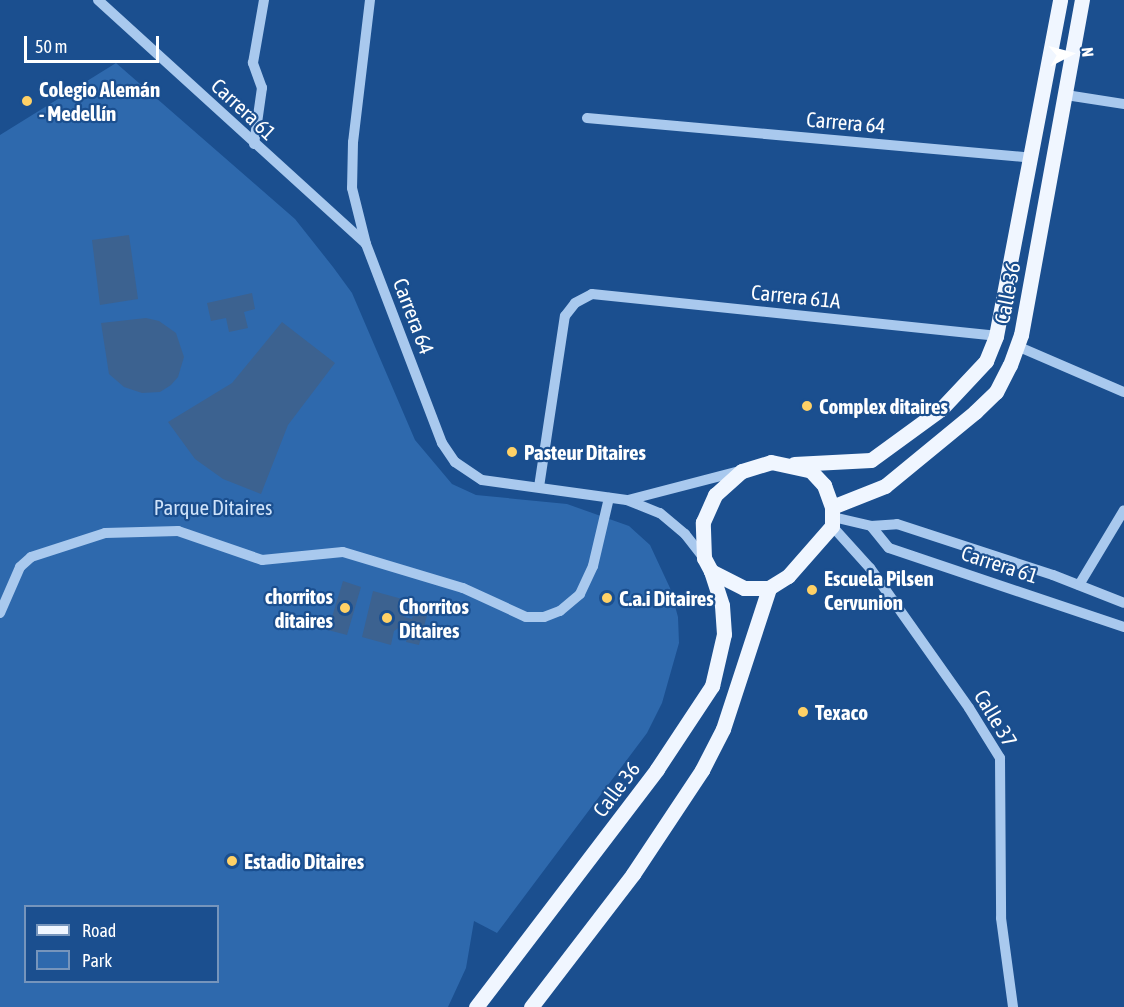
<!DOCTYPE html>
<meta charset="utf-8">
<style>
body{margin:0}
#map{position:relative;width:1124px;height:1007px;overflow:hidden;background:#1b4f8f;font-family:"Asap Condensed",sans-serif}
div>[style]{position:absolute}
.green>*{inset:0;background:#2e69ad}
.water>*{inset:0;background:#3c6290}
.minor>*{height:10px;margin:-5px;padding:0 5px;transform-origin:5px;border-radius:5px;background:#a9c9ee}
.major>*{height:15px;margin:-7.5px;padding:0 7.5px;transform-origin:7.5px;border-radius:7.5px;background:#f0f6ff}
.dots>*{width:16px;height:16px;translate:-50% -50%;box-sizing:border-box;border:3px solid #1b4f8f;border-radius:50%}
span{translate:-50% -50%;white-space:nowrap;text-align:center;line-height:1.15;-webkit-text-stroke:4.5px #1b4f8f;paint-order:stroke}
.poi-label{font-size:21px;color:#fff;font-weight:700}
.left{translate:0 -50%;text-align:left}
.right{translate:-100% -50%;text-align:right}
.street-label{font-size:21px;color:#fff}
.park-label{font-size:21px;color:#cfe3fa}
.legend{position:absolute;left:24px;top:905px;width:195px;height:78px;box-sizing:border-box;background:#1b4f8f;border:2px solid #7695bc;margin:0;padding:8px 10px;list-style:none;font-size:18px;color:#fff}
.legend li{display:flex;align-items:center;gap:12px;height:30px}
.legend b{width:30px;border:2px solid #7695bc}
.north{position:absolute;left:1040px;top:24px;width:60px;height:60px;-webkit-text-stroke:4px #1b4f8f;paint-order:stroke;rotate:84deg;font-size:16px;font-weight:700;line-height:24px;text-align:center;color:#fff}
.north::after{content:'';display:block;margin:auto;width:21px;height:27px;background:#fff;clip-path:polygon(50% 0,100% 100%,50% 72%,0 100%)}
.scale{position:absolute;left:24px;top:36px;width:135px;height:27px;box-sizing:border-box;border:3px solid #fff;border-top:0;padding-left:8px;font-size:18px;line-height:21px;white-space:nowrap;color:#fff;-webkit-text-stroke:4px #1b4f8f;paint-order:stroke}
</style>
<div id="map">
<div class="green">
<i style="clip-path:polygon(evenodd,116px 63px,295px 219px,333px 267px,352px 293px,415px 440px,452px 484px,476px 495px,567px 504px,629px 526px,650px 545px,670px 588px,678px 617px,679px 643px,662px 703px,647px 733px,497px 933px,474px 921px,466px 968px,448px 1007px,0 1007px,0 135px,116px 63px,26px 906px,218px 906px,218px 982px,26px 982px,26px 906px)"></i>
</div>
<div class="water">
<i style="clip-path:polygon(129px 235px,138px 299px,100px 305px,92px 240px)"></i>
<i style="clip-path:polygon(252px 293px,255px 309px,244px 312px,248px 328px,229px 332px,226px 318px,211px 321px,207px 303px)"></i>
<i style="clip-path:polygon(146px 318px,159px 321px,176px 333px,184px 357px,178px 377px,171px 385px,160px 392px,142px 393px,124px 387px,109px 374px,101px 323px)"></i>
<i style="clip-path:polygon(282px 322px,335px 363px,288px 425px,261px 494px,223px 479px,195px 459px,168px 422px,232px 383px)"></i>
<i style="clip-path:polygon(343px 581px,361px 587px,347px 635px,328px 630px)"></i>
<i style="clip-path:polygon(373px 591px,402px 599px,399px 610px,404px 617px,412px 619px,416px 605px,429px 608px,419px 645px,406px 642px,410px 629px,401px 626px,394px 631px,391px 645px,362px 637px)"></i>
</div>
<div class="minor">
<i style="left:98px;top:0;width:362px;rotate:42.3deg"></i>
<i style="left:370px;top:0;width:143px;rotate:96.8deg"></i>
<i style="left:353px;top:142px;width:46px;rotate:91.2deg"></i>
<i style="left:352px;top:188px;width:58px;rotate:76deg"></i>
<i style="left:366px;top:244px;width:213px;rotate:69.1deg"></i>
<i style="left:442px;top:443px;width:23px;rotate:56deg"></i>
<i style="left:455px;top:462px;width:32px;rotate:34deg"></i>
<i style="left:482px;top:480px;width:146px;rotate:7.9deg"></i>
<i style="left:627px;top:500px;width:35px;rotate:22deg"></i>
<i style="left:660px;top:513px;width:33px;rotate:40deg"></i>
<i style="left:685px;top:534px;width:31px;rotate:52deg"></i>
<i style="left:1066px;top:95px;width:59px;rotate:8.8deg"></i>
<i style="left:587px;top:118px;width:446px;rotate:5.1deg"></i>
<i style="left:254px;top:144px;width:57px;rotate:-81.9deg"></i>
<i style="left:262px;top:88px;width:27px;rotate:-110deg"></i>
<i style="left:253px;top:63px;width:64px;rotate:-80.1deg"></i>
<i style="left:1017px;top:346px;width:116px;rotate:23.3deg"></i>
<i style="left:539px;top:487px;width:173px;rotate:-81.4deg"></i>
<i style="left:565px;top:316px;width:16px;rotate:-52deg"></i>
<i style="left:575px;top:303px;width:19px;rotate:-28deg"></i>
<i style="left:592px;top:294px;width:406px;rotate:5.9deg"></i>
<i style="left:628px;top:500px;width:116px;rotate:-14.5deg"></i>
<i style="left:833px;top:517px;width:39px;rotate:13deg"></i>
<i style="left:871px;top:526px;width:26px;rotate:-4deg"></i>
<i style="left:897px;top:524px;width:164px;rotate:18.1deg"></i>
<i style="left:1053px;top:575px;width:76px;rotate:21.5deg"></i>
<i style="left:832px;top:526px;width:57px;rotate:47.9deg"></i>
<i style="left:870px;top:568px;width:171px;rotate:54.7deg"></i>
<i style="left:969px;top:708px;width:59px;rotate:58.2deg"></i>
<i style="left:1000px;top:758px;width:160px;rotate:89.6deg"></i>
<i style="left:1001px;top:918px;width:90px;rotate:82.3deg"></i>
<i style="left:871px;top:526px;width:28px;rotate:51deg"></i>
<i style="left:889px;top:548px;width:248px;rotate:18.6deg"></i>
<i style="left:1079px;top:585px;width:87px;rotate:-59deg"></i>
<i style="left:0;top:613px;width:50px;rotate:-66.5deg"></i>
<i style="left:20px;top:567px;width:15px;rotate:-42deg"></i>
<i style="left:31px;top:557px;width:78px;rotate:-18deg"></i>
<i style="left:105px;top:533px;width:73px;rotate:-1.6deg"></i>
<i style="left:178px;top:531px;width:89px;rotate:19deg"></i>
<i style="left:262px;top:560px;width:81px;rotate:-5.6deg"></i>
<i style="left:343px;top:552px;width:125px;rotate:16.7deg"></i>
<i style="left:463px;top:588px;width:69px;rotate:24.7deg"></i>
<i style="left:526px;top:617px;width:18px"></i>
<i style="left:544px;top:617px;width:17px;rotate:-21deg"></i>
<i style="left:560px;top:611px;width:26px;rotate:-40deg"></i>
<i style="left:580px;top:594px;width:31px;rotate:-65deg"></i>
<i style="left:593px;top:566px;width:70px;rotate:-76.8deg"></i>
</div>
<div class="major">
<i style="left:771px;top:462px;width:40px;rotate:12deg"></i>
<i style="left:810px;top:470px;width:21px;rotate:47deg"></i>
<i style="left:824px;top:485px;width:23px;rotate:70deg"></i>
<i style="left:832px;top:507px;width:19px;rotate:90deg"></i>
<i style="left:832px;top:526px;width:67px;rotate:131.3deg"></i>
<i style="left:788px;top:576px;width:22px;rotate:148deg"></i>
<i style="left:769px;top:588px;width:25px;rotate:180deg"></i>
<i style="left:744px;top:588px;width:37px;rotate:-153deg"></i>
<i style="left:711px;top:571px;width:15px;rotate:-118deg"></i>
<i style="left:704px;top:558px;width:36px;rotate:-92deg"></i>
<i style="left:703px;top:522px;width:30px;rotate:-66deg"></i>
<i style="left:715px;top:495px;width:36px;rotate:-42deg"></i>
<i style="left:742px;top:471px;width:30px;rotate:-17deg"></i>
<i style="left:794px;top:464px;width:77px;rotate:-3deg"></i>
<i style="left:871px;top:460px;width:87px;rotate:-36.1deg"></i>
<i style="left:941px;top:409px;width:66px;rotate:-46.8deg"></i>
<i style="left:986px;top:361px;width:27px;rotate:-68deg"></i>
<i style="left:996px;top:336px;width:342px;rotate:-79.2deg"></i>
<i style="left:832px;top:507px;width:57px;rotate:-21.6deg"></i>
<i style="left:885px;top:486px;width:117px;rotate:-39.4deg"></i>
<i style="left:975px;top:412px;width:29px;rotate:-44deg"></i>
<i style="left:996px;top:392px;width:30px;rotate:-63deg"></i>
<i style="left:1010px;top:365px;width:32px;rotate:-70deg"></i>
<i style="left:1021px;top:335px;width:341px;rotate:-79.7deg"></i>
<i style="left:476px;top:1007px;width:299px;rotate:-52.7deg"></i>
<i style="left:657px;top:769px;width:100px;rotate:-56.5deg"></i>
<i style="left:712px;top:686px;width:53px;rotate:-77deg"></i>
<i style="left:724px;top:634px;width:29px;rotate:-94deg"></i>
<i style="left:722px;top:605px;width:36px;rotate:-108deg"></i>
<i style="left:531px;top:1007px;width:168px;rotate:-52.5deg"></i>
<i style="left:633px;top:874px;width:125px;rotate:-56.4deg"></i>
<i style="left:702px;top:770px;width:46px;rotate:-62.9deg"></i>
<i style="left:723px;top:729px;width:148px;rotate:-71.9deg"></i>
</div>
<div class="dots">
<i style="left:27px;top:101px;background:#ffd166"></i>
<i style="left:807px;top:406px;background:#ffd166"></i>
<i style="left:512px;top:452px;background:#ffd166"></i>
<i style="left:812px;top:590px;background:#ffd166"></i>
<i style="left:607px;top:598px;background:#ffd166"></i>
<i style="left:345px;top:608px;background:#ffd166"></i>
<i style="left:387px;top:618px;background:#ffd166"></i>
<i style="left:803px;top:712px;background:#ffd166"></i>
<i style="left:232px;top:861px;background:#ffd166"></i>
</div>
<div class="poi-label">
<span class="left" style="left:39px;top:101px">Colegio Alemán<br>- Medellín</span>
<span class="left" style="left:819px;top:406px">Complex ditaires</span>
<span class="left" style="left:524px;top:452px">Pasteur Ditaires</span>
<span class="left" style="left:824px;top:590px">Escuela Pilsen<br>Cervunion</span>
<span class="right" style="left:333px;top:608px">chorritos<br>ditaires</span>
<span class="left" style="left:619px;top:598px">C.a.i Ditaires</span>
<span class="left" style="left:399px;top:618px">Chorritos<br>Ditaires</span>
<span class="left" style="left:815px;top:712px">Texaco</span>
<span class="left" style="left:244px;top:861px">Estadio Ditaires</span>
</div>
<div class="street-label">
<span style="left:244px;top:109px;rotate:43deg">Carrera 61</span>
<span style="left:846px;top:122px;rotate:5deg">Carrera 64</span>
<span style="left:1007px;top:293px;rotate:-79deg">Calle 36</span>
<span style="left:796px;top:296px;rotate:6deg">Carrera 61A</span>
<span style="left:414px;top:316px;rotate:69deg">Carrera 64</span>
<span style="left:1000px;top:564px;rotate:18deg">Carrera 61</span>
<span style="left:996px;top:718px;rotate:59deg">Calle 37</span>
<span style="left:616px;top:789px;rotate:-53deg">Calle 36</span>
</div>
<div class="park-label">
<span style="left:213px;top:507px">Parque Ditaires</span>
</div>
<ul class="legend">
<li><b style="height:8px;background:#f0f6ff"></b>Road</li>
<li><b style="height:16px;background:#2e69ad"></b>Park</li>
</ul>
<div class="north">N</div>
<div class="scale">50 m</div>
</div>
